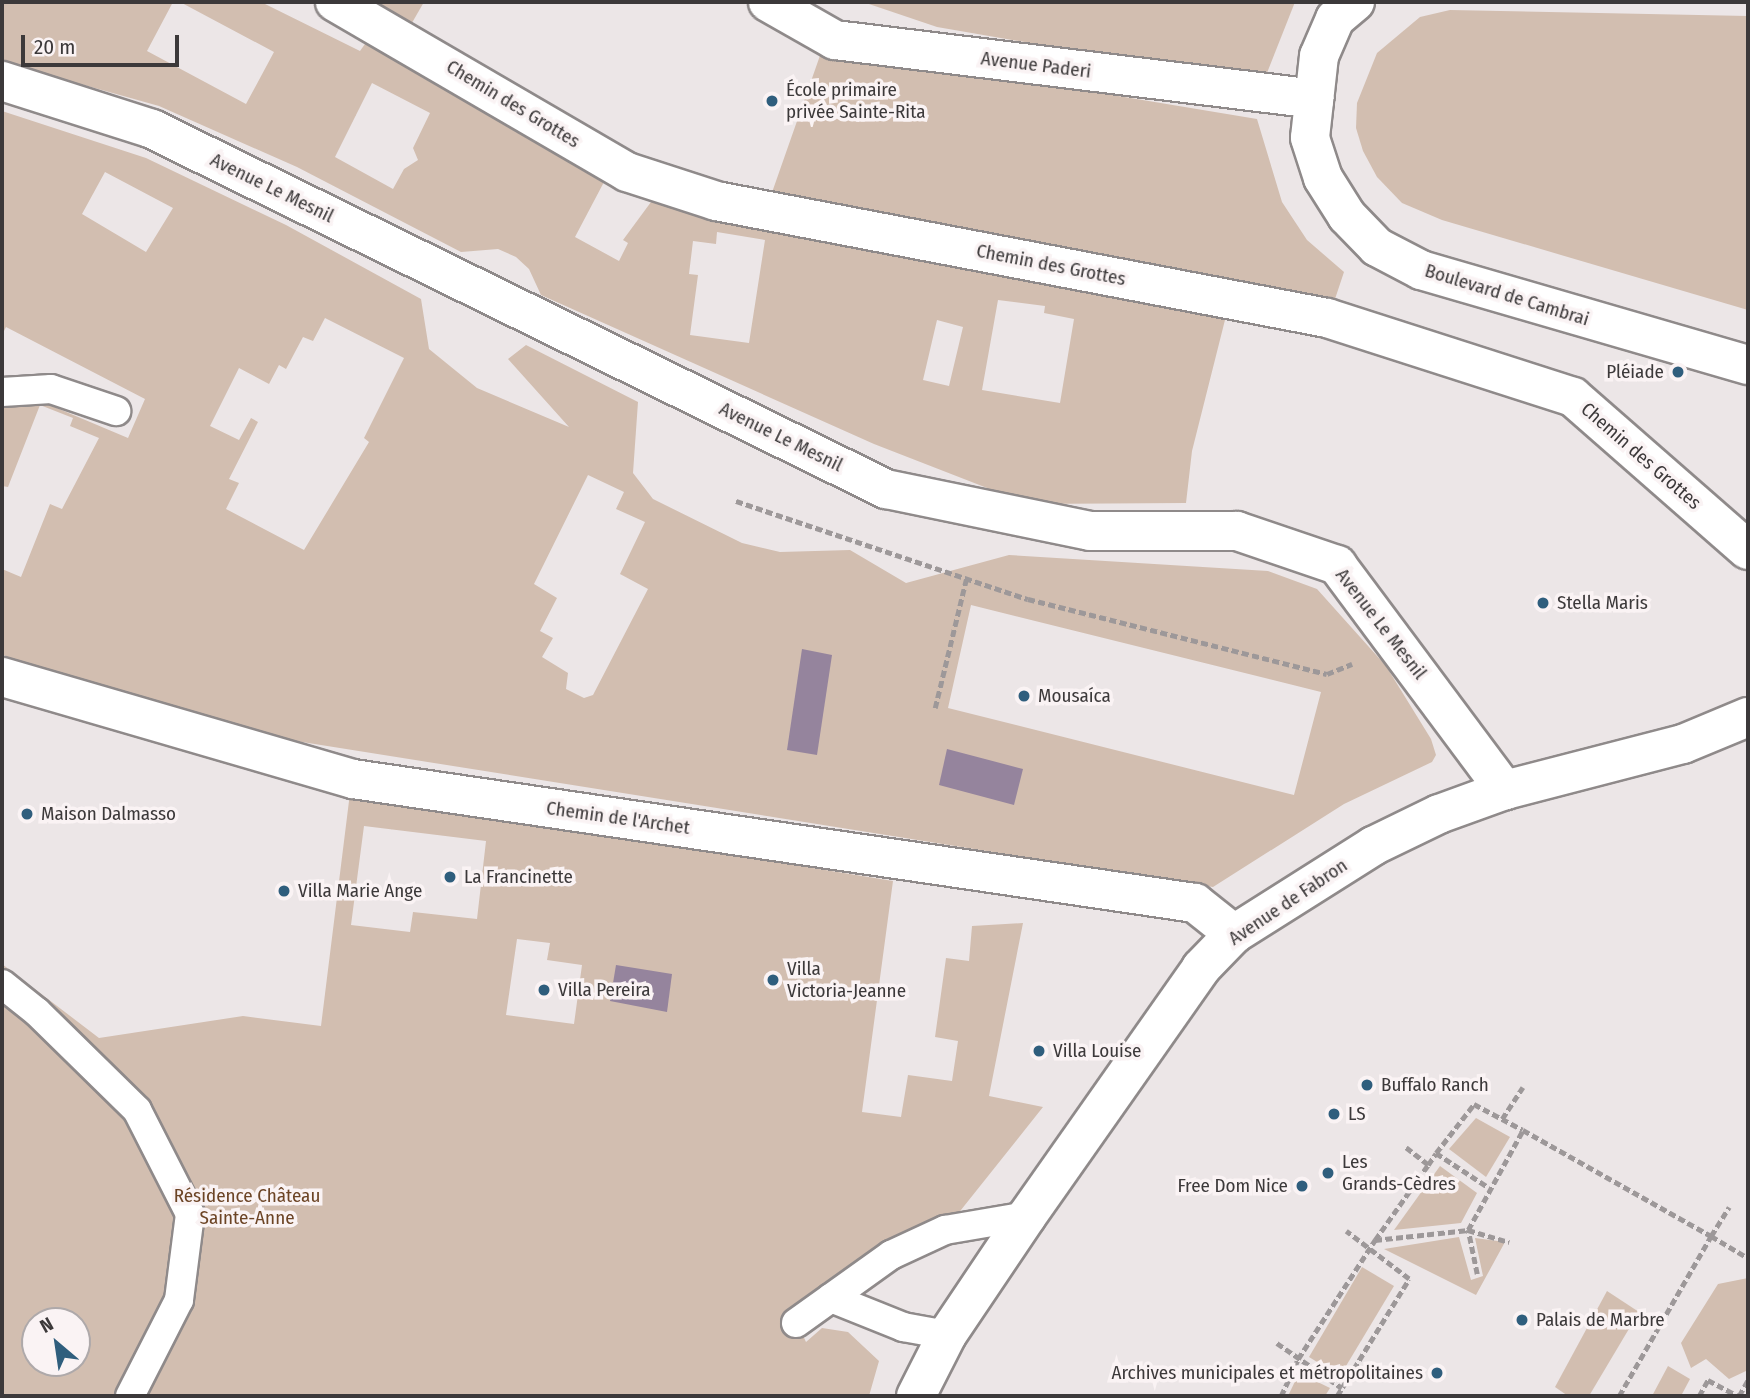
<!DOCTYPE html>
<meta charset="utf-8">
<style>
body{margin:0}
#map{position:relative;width:1750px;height:1398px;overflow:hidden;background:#ece6e7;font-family:"Fira Sans Condensed",sans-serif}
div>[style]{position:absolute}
.green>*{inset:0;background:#d2beb0}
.water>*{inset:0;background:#95849d}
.path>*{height:4.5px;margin-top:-2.25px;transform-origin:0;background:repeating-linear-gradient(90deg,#9d9899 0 7px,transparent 0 10.5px)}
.roads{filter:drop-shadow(2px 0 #8f8a8a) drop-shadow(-2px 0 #8f8a8a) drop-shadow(0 2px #8f8a8a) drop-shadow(0 -2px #8f8a8a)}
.lane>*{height:28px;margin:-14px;padding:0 14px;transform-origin:14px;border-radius:14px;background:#fff}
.street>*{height:38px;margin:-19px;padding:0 19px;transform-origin:19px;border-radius:19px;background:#fff}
.secondary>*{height:38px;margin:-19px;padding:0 19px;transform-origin:19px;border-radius:19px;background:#fff}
.dots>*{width:19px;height:19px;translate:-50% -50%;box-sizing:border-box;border:4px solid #faf3f4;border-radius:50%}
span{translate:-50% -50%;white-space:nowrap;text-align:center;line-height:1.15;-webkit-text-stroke:7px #faf3f4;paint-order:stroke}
.street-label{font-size:19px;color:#3c393a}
.poi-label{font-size:19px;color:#3c393a}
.left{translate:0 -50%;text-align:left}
.right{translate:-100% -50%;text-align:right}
.park-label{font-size:19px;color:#6c4425}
.frame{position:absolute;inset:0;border:4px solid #3c393a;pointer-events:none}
.north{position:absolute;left:21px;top:1307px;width:70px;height:70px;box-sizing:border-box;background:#faf3f4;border:2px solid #aea9aa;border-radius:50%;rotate:331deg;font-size:19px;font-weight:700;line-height:28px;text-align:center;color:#3c393a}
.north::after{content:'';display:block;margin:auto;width:24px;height:32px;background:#2f5e7d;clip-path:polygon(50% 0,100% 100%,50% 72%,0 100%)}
.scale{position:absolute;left:21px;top:35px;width:158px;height:32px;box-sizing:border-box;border:4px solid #3c393a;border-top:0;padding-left:9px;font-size:21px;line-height:24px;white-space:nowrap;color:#3c393a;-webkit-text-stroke:5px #faf3f4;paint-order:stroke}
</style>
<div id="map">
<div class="green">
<i style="clip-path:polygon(evenodd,2px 2px,173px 2px,147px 51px,246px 104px,274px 52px,180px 2px,261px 2px,360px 51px,370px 37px,594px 159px,604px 182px,575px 237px,619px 261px,628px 243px,623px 240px,651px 202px,669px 203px,1226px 316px,1192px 451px,1186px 503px,1028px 504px,874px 444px,541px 295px,529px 269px,516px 257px,498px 249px,461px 252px,297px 167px,159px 106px,2px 62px,2px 2px,372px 83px,430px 113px,413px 148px,418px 160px,404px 169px,393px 189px,335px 157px,372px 83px,2px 2px,717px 232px,765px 240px,749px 343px,690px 335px,698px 275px,689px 274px,693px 241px,716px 244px,717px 232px,2px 2px,998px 300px,1045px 306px,1044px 313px,1074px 319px,1060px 403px,982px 390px,998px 300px,2px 2px,937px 320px,963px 327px,949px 386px,923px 380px,937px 320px)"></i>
<i style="clip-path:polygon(360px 2px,424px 2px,409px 28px)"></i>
<i style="clip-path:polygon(863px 2px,1295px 2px,1263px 83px,937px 27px)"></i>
<i style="clip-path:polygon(1450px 10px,1748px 16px,1748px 310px,1442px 220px,1402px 203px,1377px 177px,1363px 151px,1356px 128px,1357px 103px,1377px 53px,1420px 17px)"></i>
<i style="clip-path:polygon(823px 47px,1257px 119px,1282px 202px,1307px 240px,1344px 272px,1334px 302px,769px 201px)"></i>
<i style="clip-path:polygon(evenodd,2px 111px,146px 158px,286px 225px,421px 299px,429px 349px,477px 388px,569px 427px,508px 359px,526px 345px,638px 402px,633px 473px,653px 499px,742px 543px,780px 552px,850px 550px,906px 583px,1009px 555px,1268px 571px,1317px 589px,1386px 666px,1431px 739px,1436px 755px,1432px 762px,1344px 804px,1213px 887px,277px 738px,53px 680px,2px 654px,2px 569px,21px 577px,50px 504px,62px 509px,99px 438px,70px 426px,73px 418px,40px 405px,8px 487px,2px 486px,2px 405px,33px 398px,128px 438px,145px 399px,6px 327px,2px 335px,2px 111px,105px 172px,173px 208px,146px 252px,82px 214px,105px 172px,2px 111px,325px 318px,404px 358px,364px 438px,369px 442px,304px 550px,226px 509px,239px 483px,229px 479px,258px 422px,251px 418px,239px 440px,210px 426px,239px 368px,269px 384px,279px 365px,286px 369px,303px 337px,313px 341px,325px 318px,2px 111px,588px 475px,624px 492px,616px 509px,645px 522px,620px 574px,648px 589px,593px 695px,584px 698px,566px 689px,568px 673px,542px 657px,553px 638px,540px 631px,557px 598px,534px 584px,588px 475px,2px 111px,971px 605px,1321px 692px,1294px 795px,948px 708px,971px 605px)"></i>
<i style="clip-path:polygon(evenodd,350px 793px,893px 881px,862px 1112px,901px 1117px,908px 1075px,952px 1081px,958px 1041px,935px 1037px,946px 958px,969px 961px,972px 926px,1023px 923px,989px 1096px,1043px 1107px,945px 1230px,797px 1323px,806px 1342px,822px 1328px,848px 1332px,879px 1361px,869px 1396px,2px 1396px,2px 964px,99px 1038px,243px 1016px,321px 1026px,350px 793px,364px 826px,486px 841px,477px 919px,413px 912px,410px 932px,351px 925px,364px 826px,350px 793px,517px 939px,550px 943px,547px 960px,582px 965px,574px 1024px,506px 1015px,517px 939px,350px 793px,35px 1321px,77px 1321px,77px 1363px,35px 1363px,35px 1321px)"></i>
<i style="clip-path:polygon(1476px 1118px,1510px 1137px,1486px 1177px,1449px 1149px)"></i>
<i style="clip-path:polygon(1440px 1166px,1477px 1193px,1461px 1223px,1394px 1230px)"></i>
<i style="clip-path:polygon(1459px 1237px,1471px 1280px,1483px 1276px,1475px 1238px,1505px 1242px,1476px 1295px,1384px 1249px)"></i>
<i style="clip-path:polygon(1362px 1267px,1394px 1286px,1340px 1376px,1309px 1357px)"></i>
<i style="clip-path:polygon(1748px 1278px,1746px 1371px,1729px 1379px,1706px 1359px,1691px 1368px,1681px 1343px,1718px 1284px)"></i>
<i style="clip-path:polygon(1607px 1291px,1639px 1312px,1589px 1396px,1568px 1396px,1555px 1387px)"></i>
<i style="clip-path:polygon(1668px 1366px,1690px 1379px,1681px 1396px,1652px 1396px)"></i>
<i style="clip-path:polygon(1299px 1373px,1330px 1388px,1325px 1396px,1288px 1396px)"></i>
</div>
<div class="water">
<i style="clip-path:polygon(802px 649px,832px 655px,817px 755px,787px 750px)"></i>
<i style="clip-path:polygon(947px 749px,1023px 769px,1014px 805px,939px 785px)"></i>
<i style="clip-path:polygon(616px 965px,672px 974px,667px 1012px,610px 1001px)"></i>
</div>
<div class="path">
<i style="left:736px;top:501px;width:308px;rotate:18.6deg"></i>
<i style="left:1028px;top:599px;width:308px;rotate:14.1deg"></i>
<i style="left:1327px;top:674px;width:27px;rotate:-22deg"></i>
<i style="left:935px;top:708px;width:132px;rotate:-76.4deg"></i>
<i style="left:1502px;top:1119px;width:38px;rotate:-57deg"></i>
<i style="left:1436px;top:1153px;width:62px;rotate:-52.2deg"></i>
<i style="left:1474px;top:1104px;width:55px;rotate:28deg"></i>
<i style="left:1428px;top:1165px;width:14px;rotate:-56deg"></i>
<i style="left:1436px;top:1153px;width:62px;rotate:33.2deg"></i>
<i style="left:1375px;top:1240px;width:92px;rotate:-54.8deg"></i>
<i style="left:1428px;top:1165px;width:28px;rotate:-142deg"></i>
<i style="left:1477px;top:1274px;width:45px;rotate:-101.6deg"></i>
<i style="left:1468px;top:1230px;width:43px;rotate:16.3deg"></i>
<i style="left:1277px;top:1343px;width:79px;rotate:34.7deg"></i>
<i style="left:1281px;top:1396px;width:41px;rotate:-65.3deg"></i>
<i style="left:1298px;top:1359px;width:142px;rotate:-57.1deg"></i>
<i style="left:1375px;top:1240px;width:94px;rotate:-6.1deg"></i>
<i style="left:1468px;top:1230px;width:114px;rotate:-61.2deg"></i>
<i style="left:1523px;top:1130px;width:216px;rotate:29.4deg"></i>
<i style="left:1711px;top:1236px;width:34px;rotate:-58deg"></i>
<i style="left:1337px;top:1396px;width:137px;rotate:-58.4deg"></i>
<i style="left:1409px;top:1279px;width:79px;rotate:-142.7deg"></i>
<i style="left:1619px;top:1396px;width:185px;rotate:-60.1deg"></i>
<i style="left:1711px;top:1236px;width:43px;rotate:30.7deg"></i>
<i style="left:1699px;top:1396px;width:18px;rotate:-61deg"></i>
<i style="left:1708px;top:1380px;width:34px;rotate:28deg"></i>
<i style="left:1739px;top:1396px;width:18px;rotate:-61deg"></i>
</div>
<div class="roads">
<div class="lane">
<i style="left:2px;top:392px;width:49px;rotate:-3.5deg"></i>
<i style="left:51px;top:389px;width:69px;rotate:18.7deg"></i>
<i style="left:2px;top:984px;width:45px;rotate:38.7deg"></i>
<i style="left:37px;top:1012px;width:140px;rotate:44.4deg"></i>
<i style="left:137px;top:1110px;width:117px;rotate:63deg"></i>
<i style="left:190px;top:1214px;width:87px;rotate:97.3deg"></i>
<i style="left:179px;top:1300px;width:108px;rotate:117deg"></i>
<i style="left:831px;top:1298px;width:78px;rotate:21.9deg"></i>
<i style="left:903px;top:1327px;width:45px;rotate:10.3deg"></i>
<i style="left:796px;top:1323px;width:117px;rotate:-35.6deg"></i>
<i style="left:891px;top:1255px;width:60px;rotate:-24.8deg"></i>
<i style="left:945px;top:1230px;width:83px;rotate:-9.7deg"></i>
</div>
<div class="street">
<i style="left:335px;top:2px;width:338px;rotate:30.2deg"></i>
<i style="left:627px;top:172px;width:94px;rotate:18deg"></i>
<i style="left:716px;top:201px;width:622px;rotate:10.84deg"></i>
<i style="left:1327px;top:318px;width:258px;rotate:17.8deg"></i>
<i style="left:1573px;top:397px;width:232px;rotate:41.2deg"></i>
<i style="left:768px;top:2px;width:77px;rotate:29.6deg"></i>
<i style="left:835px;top:40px;width:483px;rotate:7deg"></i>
<i style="left:2px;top:81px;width:157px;rotate:17.7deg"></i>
<i style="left:152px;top:129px;width:818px;rotate:26.13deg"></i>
<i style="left:886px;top:489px;width:208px;rotate:11.6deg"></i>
<i style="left:1090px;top:531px;width:147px"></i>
<i style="left:1237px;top:531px;width:106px;rotate:18.8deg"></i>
<i style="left:1337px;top:565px;width:281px;rotate:53.3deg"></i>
<i style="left:2px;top:677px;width:366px;rotate:16.2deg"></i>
<i style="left:353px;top:779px;width:851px;rotate:8.38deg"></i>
<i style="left:1195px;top:903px;width:50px;rotate:38.5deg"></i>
</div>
<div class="secondary">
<i style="left:1355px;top:2px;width:26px;rotate:140deg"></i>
<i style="left:1335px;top:19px;width:40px;rotate:113.4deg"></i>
<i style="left:1319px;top:56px;width:82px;rotate:96.3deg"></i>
<i style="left:1310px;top:138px;width:42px;rotate:72deg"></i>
<i style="left:1323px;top:178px;width:45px;rotate:57.7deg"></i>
<i style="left:1347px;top:216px;width:43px;rotate:45.9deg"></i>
<i style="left:1377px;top:247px;width:50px;rotate:27.6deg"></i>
<i style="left:1421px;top:270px;width:341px;rotate:16.2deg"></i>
<i style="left:916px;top:1396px;width:68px;rotate:-63.1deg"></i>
<i style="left:947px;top:1335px;width:143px;rotate:-56.1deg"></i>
<i style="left:1027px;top:1216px;width:303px;rotate:-54.9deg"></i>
<i style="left:1201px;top:968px;width:47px;rotate:-45.9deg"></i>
<i style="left:1234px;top:934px;width:165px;rotate:-32.3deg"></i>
<i style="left:1373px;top:846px;width:73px;rotate:-25.9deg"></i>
<i style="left:1439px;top:814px;width:70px;rotate:-20deg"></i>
<i style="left:1505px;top:790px;width:184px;rotate:-14.5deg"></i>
<i style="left:1683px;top:744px;width:70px;rotate:-22.6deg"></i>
</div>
</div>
<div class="dots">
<i style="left:772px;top:101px;background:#2f5e7d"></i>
<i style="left:1678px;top:372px;background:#2f5e7d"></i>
<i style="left:1543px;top:603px;background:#2f5e7d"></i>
<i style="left:1024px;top:696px;background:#2f5e7d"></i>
<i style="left:27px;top:814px;background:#2f5e7d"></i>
<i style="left:450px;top:877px;background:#2f5e7d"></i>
<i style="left:284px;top:891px;background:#2f5e7d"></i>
<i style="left:773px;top:980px;background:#2f5e7d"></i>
<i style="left:544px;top:990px;background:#2f5e7d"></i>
<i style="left:1039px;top:1051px;background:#2f5e7d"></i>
<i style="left:1367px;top:1085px;background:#2f5e7d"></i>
<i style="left:1334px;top:1114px;background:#2f5e7d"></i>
<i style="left:1328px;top:1173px;background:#2f5e7d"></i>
<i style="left:1302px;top:1186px;background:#2f5e7d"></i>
<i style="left:1522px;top:1320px;background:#2f5e7d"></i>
<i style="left:1437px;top:1373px;background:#2f5e7d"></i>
</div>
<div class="street-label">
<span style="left:1036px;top:65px;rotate:7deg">Avenue Paderi</span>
<span style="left:513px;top:104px;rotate:31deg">Chemin des Grottes</span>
<span style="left:272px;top:188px;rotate:26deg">Avenue Le Mesnil</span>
<span style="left:1051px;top:265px;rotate:11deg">Chemin des Grottes</span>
<span style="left:1507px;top:295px;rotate:17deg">Boulevard de Cambrai</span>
<span style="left:781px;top:437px;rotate:26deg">Avenue Le Mesnil</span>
<span style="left:1641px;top:456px;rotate:41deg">Chemin des Grottes</span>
<span style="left:1381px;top:624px;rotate:52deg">Avenue Le Mesnil</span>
<span style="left:618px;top:818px;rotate:8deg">Chemin de l'Archet</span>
<span style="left:1288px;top:902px;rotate:-34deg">Avenue de Fabron</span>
</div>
<div class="poi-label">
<span class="left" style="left:786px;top:101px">École primaire<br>privée Sainte-Rita</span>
<span class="right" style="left:1664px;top:372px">Pléiade</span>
<span class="left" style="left:1557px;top:603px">Stella Maris</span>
<span class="left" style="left:1038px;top:696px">Mousaíca</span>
<span class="left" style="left:41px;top:814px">Maison Dalmasso</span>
<span class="left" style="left:464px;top:877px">La Francinette</span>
<span class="left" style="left:298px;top:891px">Villa Marie Ange</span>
<span class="left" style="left:787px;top:980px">Villa<br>Victoria-Jeanne</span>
<span class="left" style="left:558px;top:990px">Villa Pereira</span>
<span class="left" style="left:1053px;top:1051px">Villa Louise</span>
<span class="left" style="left:1381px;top:1085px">Buffalo Ranch</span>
<span class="left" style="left:1348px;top:1114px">LS</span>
<span class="left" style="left:1342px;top:1173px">Les<br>Grands-Cèdres</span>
<span class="right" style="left:1288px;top:1186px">Free Dom Nice</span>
<span class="left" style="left:1536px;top:1320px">Palais de Marbre</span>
<span class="right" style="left:1423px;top:1373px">Archives municipales et métropolitaines</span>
</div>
<div class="park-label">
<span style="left:247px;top:1207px">Résidence Château<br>Sainte-Anne</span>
</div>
<div class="frame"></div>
<div class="north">N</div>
<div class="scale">20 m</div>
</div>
